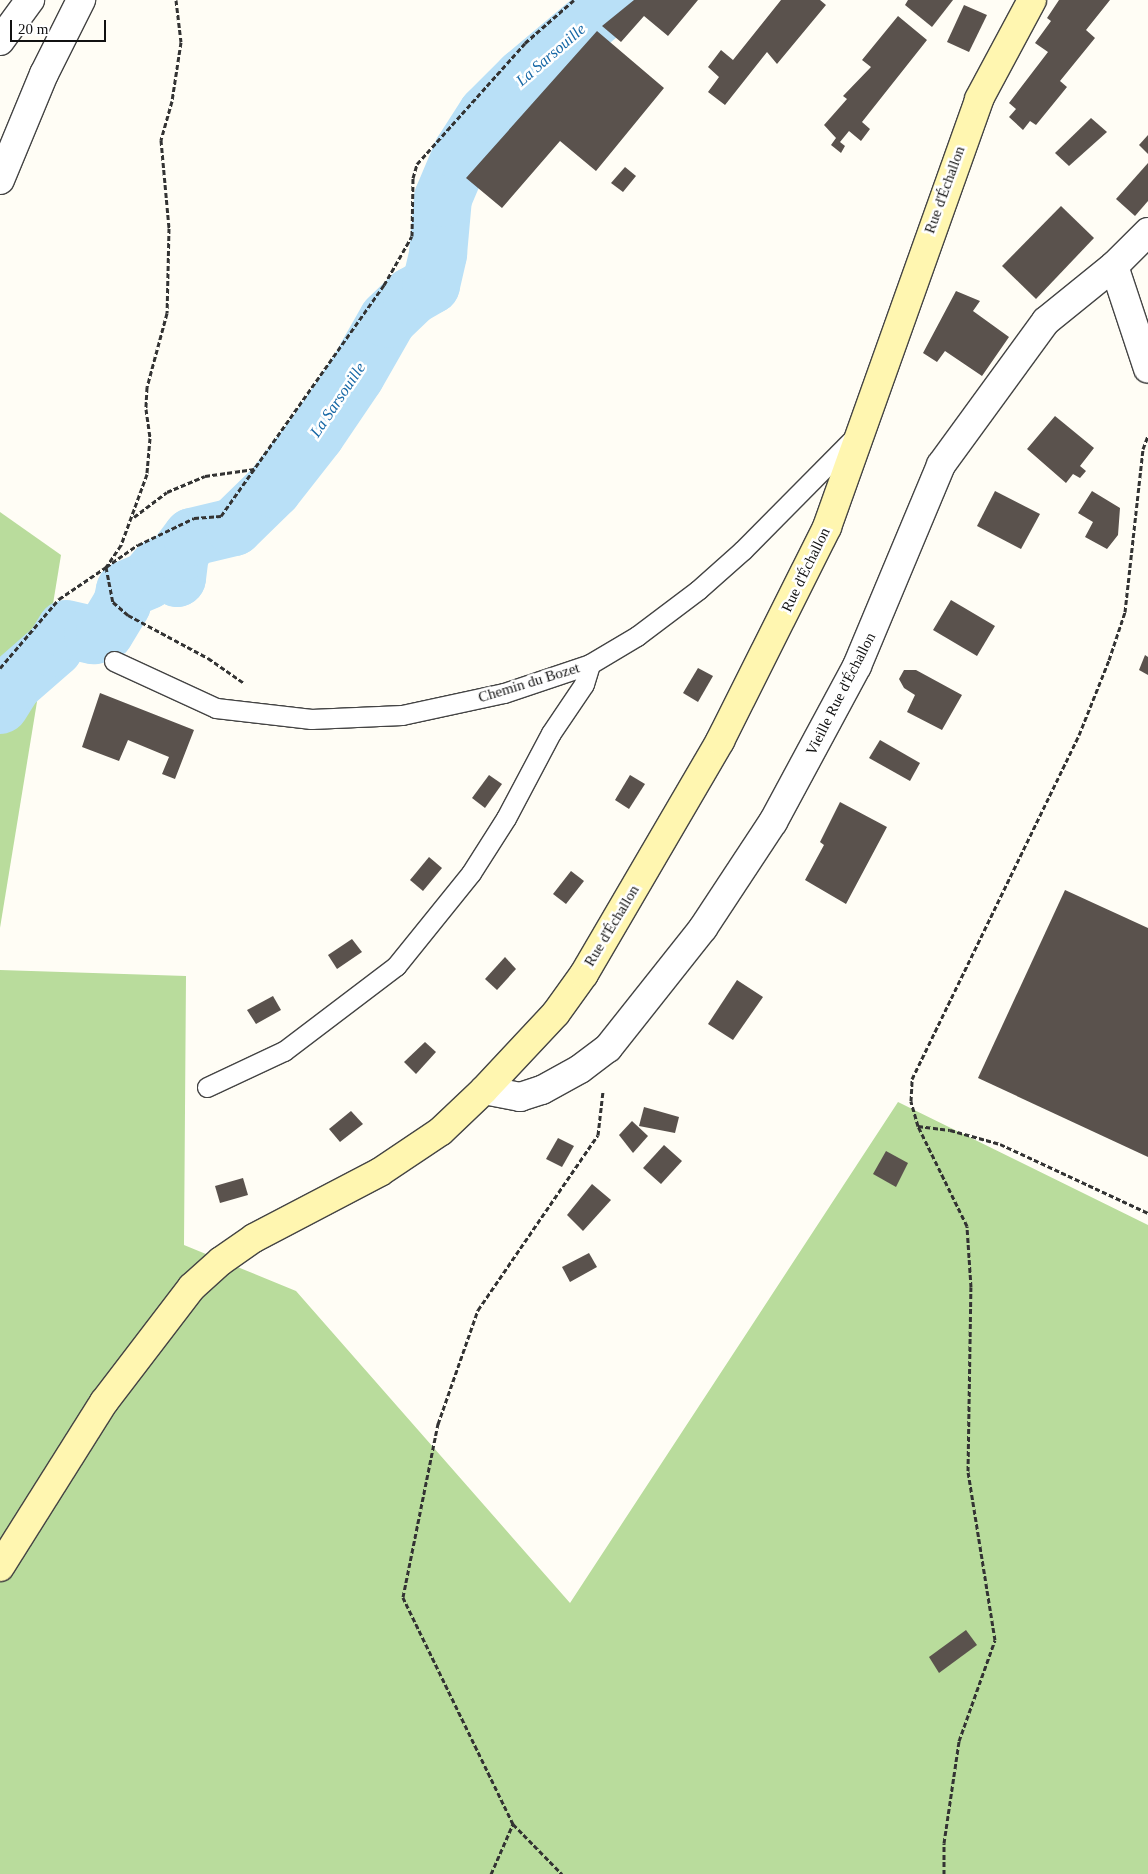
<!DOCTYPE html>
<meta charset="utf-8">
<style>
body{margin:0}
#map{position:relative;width:1148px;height:1874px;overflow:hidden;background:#fffdf5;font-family:Georgia,serif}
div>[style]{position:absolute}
.forest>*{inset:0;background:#b9dc9c}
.river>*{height:58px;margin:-29px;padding:0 29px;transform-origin:29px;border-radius:29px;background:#b9e0f7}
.building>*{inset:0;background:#5a524d}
.path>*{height:3px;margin-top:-1.5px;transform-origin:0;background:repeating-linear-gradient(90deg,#333 0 5px,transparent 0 7.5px)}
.roads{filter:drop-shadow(1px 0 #444) drop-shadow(-1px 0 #444) drop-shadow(0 1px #444) drop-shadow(0 -1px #444)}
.lane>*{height:19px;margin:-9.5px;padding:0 9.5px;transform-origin:9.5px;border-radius:9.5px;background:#fff}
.street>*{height:28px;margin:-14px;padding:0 14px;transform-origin:14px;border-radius:14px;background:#fff}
.secondary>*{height:28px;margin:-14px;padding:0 14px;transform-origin:14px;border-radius:14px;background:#fff6b0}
span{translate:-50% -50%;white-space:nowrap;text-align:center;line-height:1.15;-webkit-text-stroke:5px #fff;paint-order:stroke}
.street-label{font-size:15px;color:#111}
.water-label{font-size:16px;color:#1768a6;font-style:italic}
.scale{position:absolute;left:10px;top:20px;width:96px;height:22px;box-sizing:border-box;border:2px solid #111;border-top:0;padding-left:6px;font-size:15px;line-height:18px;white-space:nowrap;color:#111;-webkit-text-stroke:4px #fff;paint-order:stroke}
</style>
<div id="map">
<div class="forest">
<i style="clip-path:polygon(0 512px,61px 555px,0 928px)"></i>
<i style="clip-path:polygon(0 970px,186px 976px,184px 1245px,296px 1291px,570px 1603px,898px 1102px,1148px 1225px,1148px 1874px,0 1874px)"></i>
</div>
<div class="river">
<i style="left:0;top:705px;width:26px;rotate:-58deg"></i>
<i style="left:14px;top:683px;width:53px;rotate:-41.2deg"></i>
<i style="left:54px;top:648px;width:22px;rotate:-58deg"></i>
<i style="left:66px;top:629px;width:28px;rotate:13deg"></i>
<i style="left:93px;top:635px;width:12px;rotate:-14deg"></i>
<i style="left:105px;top:632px;width:33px;rotate:-59deg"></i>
<i style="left:122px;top:604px;width:14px;rotate:-78deg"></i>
<i style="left:125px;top:590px;width:25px;rotate:-23deg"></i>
<i style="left:148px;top:580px;width:17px;rotate:-50deg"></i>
<i style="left:159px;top:567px;width:21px;rotate:31deg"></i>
<i style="left:177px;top:578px;width:25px;rotate:-83deg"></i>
<i style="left:180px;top:553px;width:20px;rotate:-53deg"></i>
<i style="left:192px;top:537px;width:43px;rotate:-13.4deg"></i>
<i style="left:234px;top:527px;width:54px;rotate:-44.3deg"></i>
<i style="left:273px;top:489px;width:70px;rotate:-52deg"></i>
<i style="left:316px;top:434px;width:71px;rotate:-55.9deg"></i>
<i style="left:356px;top:375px;width:64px;rotate:-60.3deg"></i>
<i style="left:388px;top:319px;width:33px;rotate:-44deg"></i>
<i style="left:412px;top:296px;width:22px;rotate:-30deg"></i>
<i style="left:431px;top:285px;width:32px;rotate:-77deg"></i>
<i style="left:438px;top:254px;width:56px;rotate:-84.9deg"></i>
<i style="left:443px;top:198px;width:49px;rotate:-67.1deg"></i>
<i style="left:462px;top:153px;width:46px;rotate:-57.3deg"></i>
<i style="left:487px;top:114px;width:51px;rotate:-45deg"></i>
<i style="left:523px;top:78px;width:121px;rotate:-40deg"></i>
</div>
<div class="building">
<i style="clip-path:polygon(634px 0,698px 0,668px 36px,644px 16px,621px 42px,602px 26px)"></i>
<i style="clip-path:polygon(781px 0,820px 0,826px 5px,777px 64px,767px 52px,725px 105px,708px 92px,719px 77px,708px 67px,721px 50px,733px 60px)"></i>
<i style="clip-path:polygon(908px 0,953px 0,932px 27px,905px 5px)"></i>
<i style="clip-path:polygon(1059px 0,1110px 0,1086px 30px,1095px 38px,1060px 81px,1067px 87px,1036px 125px,1030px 121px,1023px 130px,1009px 117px,1016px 109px,1009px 103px,1048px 52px,1035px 43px,1051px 21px,1047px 18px)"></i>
<i style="clip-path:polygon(964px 5px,987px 15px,969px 52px,947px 42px)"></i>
<i style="clip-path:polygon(898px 16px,927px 40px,862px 122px,870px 129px,861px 141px,849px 131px,840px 142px,845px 146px,841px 153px,831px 145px,836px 138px,824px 125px,847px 99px,843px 96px,871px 67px,862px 60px)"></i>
<i style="clip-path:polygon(597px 31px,664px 88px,596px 171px,560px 141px,502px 208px,466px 178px)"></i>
<i style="clip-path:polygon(1091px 118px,1107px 132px,1069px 166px,1055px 153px)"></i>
<i style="clip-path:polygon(1148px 135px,1148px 154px,1139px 145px)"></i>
<i style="clip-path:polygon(1148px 163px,1148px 201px,1135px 216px,1116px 199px)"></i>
<i style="clip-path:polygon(625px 167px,636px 176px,623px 192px,611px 183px)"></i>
<i style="clip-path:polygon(1061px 206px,1094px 238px,1036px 299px,1002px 266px)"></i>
<i style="clip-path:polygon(956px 291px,980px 301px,973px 311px,1009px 337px,982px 376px,945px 351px,937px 362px,923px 353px)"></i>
<i style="clip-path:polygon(1055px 416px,1094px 448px,1080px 466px,1086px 471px,1080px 478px,1073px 474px,1066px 483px,1027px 449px)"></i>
<i style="clip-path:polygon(995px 491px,1040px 514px,1021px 549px,977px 526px)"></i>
<i style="clip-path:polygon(1092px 491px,1120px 508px,1118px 535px,1107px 549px,1085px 537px,1093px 522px,1078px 513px)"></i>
<i style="clip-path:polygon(951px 600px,995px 626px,977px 656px,933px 630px)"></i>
<i style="clip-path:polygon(1145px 655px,1148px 657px,1148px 675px,1139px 670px)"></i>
<i style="clip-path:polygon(698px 668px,713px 676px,698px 702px,683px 693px)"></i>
<i style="clip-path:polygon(904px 670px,916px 670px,962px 695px,942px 730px,907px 712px,915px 695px,904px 688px,899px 679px)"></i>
<i style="clip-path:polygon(100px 693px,194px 730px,175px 779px,162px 774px,169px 757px,128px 740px,119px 761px,82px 747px)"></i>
<i style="clip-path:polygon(880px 740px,920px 763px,910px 781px,869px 758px)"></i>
<i style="clip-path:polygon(489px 775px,502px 784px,485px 808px,472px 798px)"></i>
<i style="clip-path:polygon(630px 775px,645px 784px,629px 809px,615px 800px)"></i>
<i style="clip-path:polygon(840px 802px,887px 827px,846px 904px,805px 880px,824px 845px,820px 842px)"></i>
<i style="clip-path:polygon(429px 857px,442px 868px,423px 891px,410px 880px)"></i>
<i style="clip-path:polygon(571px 871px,584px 881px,566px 904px,553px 894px)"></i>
<i style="clip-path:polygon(1065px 890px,1148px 928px,1148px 1157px,978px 1078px)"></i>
<i style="clip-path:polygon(352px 939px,362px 952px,337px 969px,328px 955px)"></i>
<i style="clip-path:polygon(505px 957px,516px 969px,497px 990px,485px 979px)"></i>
<i style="clip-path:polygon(737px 980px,763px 997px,733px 1040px,708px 1024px)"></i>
<i style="clip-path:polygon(273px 996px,281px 1010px,256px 1024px,247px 1010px)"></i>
<i style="clip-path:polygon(425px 1042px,436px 1052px,416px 1074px,404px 1062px)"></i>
<i style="clip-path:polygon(644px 1107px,679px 1117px,675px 1133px,639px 1126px)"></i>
<i style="clip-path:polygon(351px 1111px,363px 1124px,340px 1142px,329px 1129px)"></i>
<i style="clip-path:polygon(632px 1121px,648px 1136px,633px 1153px,619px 1135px)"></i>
<i style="clip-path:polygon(558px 1138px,574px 1146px,562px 1167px,546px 1159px)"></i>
<i style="clip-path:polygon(664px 1145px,682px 1161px,661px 1184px,643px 1168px)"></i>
<i style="clip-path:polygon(886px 1151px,908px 1163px,896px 1187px,873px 1174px)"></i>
<i style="clip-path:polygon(243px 1178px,248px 1195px,220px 1203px,215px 1186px)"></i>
<i style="clip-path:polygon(592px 1184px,611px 1200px,583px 1231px,567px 1215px)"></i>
<i style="clip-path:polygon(589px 1253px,597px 1267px,570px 1282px,562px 1267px)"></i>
<i style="clip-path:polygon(966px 1630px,977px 1645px,939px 1673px,929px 1657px)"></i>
</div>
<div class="path">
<i style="left:176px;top:0;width:42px;rotate:83.2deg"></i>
<i style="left:181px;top:42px;width:60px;rotate:98.7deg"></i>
<i style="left:172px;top:101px;width:41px;rotate:105.8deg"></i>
<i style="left:161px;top:140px;width:88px;rotate:84.8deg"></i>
<i style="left:169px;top:228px;width:85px;rotate:91.3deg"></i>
<i style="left:167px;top:313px;width:77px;rotate:105.1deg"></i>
<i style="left:147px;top:387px;width:22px;rotate:93deg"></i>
<i style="left:146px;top:409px;width:29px;rotate:82deg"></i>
<i style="left:150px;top:438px;width:36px;rotate:95deg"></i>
<i style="left:147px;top:474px;width:76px;rotate:110.1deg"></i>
<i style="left:121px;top:545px;width:27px;rotate:124deg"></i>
<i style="left:106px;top:567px;width:39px;rotate:-35deg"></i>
<i style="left:138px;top:545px;width:62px;rotate:-25.7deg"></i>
<i style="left:194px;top:518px;width:27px;rotate:-4deg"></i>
<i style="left:221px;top:516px;width:283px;rotate:-54.8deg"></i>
<i style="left:384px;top:285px;width:56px;rotate:-60.3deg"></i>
<i style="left:412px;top:236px;width:58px;rotate:-89deg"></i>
<i style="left:413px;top:178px;width:15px;rotate:-74deg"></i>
<i style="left:417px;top:164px;width:162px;rotate:-48.2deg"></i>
<i style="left:525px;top:43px;width:65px;rotate:-41.3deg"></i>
<i style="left:134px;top:517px;width:41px;rotate:-37.1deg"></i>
<i style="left:167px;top:492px;width:41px;rotate:-22.8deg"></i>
<i style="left:205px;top:476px;width:50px;rotate:-8deg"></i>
<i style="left:0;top:668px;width:91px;rotate:-49.5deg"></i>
<i style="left:59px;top:599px;width:57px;rotate:-34.2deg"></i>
<i style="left:106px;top:567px;width:36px;rotate:79deg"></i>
<i style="left:113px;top:602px;width:20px;rotate:41deg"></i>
<i style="left:128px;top:615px;width:91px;rotate:28.3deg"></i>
<i style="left:208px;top:658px;width:44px;rotate:34.8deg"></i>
<i style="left:918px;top:1126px;width:32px;rotate:7deg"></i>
<i style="left:950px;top:1130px;width:52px;rotate:15.6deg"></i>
<i style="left:1000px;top:1144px;width:163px;rotate:25deg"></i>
<i style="left:513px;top:1824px;width:70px;rotate:45.6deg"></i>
<i style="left:491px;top:1874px;width:55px;rotate:-66.3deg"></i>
<i style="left:513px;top:1824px;width:252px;rotate:-115.9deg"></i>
<i style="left:403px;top:1597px;width:177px;rotate:-78.6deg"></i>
<i style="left:438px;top:1424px;width:121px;rotate:-70.7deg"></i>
<i style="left:478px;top:1310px;width:212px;rotate:-55.6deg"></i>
<i style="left:598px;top:1135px;width:44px;rotate:-83.5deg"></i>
<i style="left:944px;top:1874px;width:31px;rotate:-90deg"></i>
<i style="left:944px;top:1843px;width:103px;rotate:-81.6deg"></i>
<i style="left:959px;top:1741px;width:107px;rotate:-70.4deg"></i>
<i style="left:995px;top:1640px;width:171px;rotate:-99.1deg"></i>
<i style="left:968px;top:1471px;width:184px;rotate:-89.1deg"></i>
<i style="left:971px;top:1287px;width:61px;rotate:-93.8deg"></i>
<i style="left:967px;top:1226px;width:111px;rotate:-116.1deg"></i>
<i style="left:918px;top:1126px;width:26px;rotate:-106deg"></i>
<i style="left:911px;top:1101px;width:22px;rotate:-87deg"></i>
<i style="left:912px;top:1079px;width:382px;rotate:-64.1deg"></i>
<i style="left:1079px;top:735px;width:81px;rotate:-68.2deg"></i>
<i style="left:1109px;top:660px;width:51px;rotate:-71.6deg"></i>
<i style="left:1125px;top:612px;width:164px;rotate:-83.7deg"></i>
<i style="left:1143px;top:449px;width:15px;rotate:-70deg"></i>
</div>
<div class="roads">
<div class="lane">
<i style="left:114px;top:661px;width:112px;rotate:24.7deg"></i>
<i style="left:216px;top:708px;width:96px;rotate:6.6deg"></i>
<i style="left:311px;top:719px;width:91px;rotate:-2.5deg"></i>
<i style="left:402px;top:715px;width:104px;rotate:-12.2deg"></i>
<i style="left:504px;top:693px;width:91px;rotate:-18.6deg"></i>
<i style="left:590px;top:664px;width:55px;rotate:-30.8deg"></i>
<i style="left:637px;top:636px;width:76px;rotate:-37deg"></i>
<i style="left:698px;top:590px;width:60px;rotate:-41.6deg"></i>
<i style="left:743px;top:550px;width:161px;rotate:-45.3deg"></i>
<i style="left:207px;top:1087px;width:85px;rotate:-25.1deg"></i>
<i style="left:284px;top:1051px;width:141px;rotate:-37.2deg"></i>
<i style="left:396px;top:966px;width:119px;rotate:-51.1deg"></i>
<i style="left:471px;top:873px;width:65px;rotate:-57.5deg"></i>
<i style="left:506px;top:818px;width:96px;rotate:-62.1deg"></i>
<i style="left:551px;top:733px;width:59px;rotate:-56deg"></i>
<i style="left:584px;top:684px;width:21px;rotate:-73deg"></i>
</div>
<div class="street">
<i style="left:0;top:41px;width:51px;rotate:-53.8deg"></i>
<i style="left:0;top:180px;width:115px;rotate:-67.5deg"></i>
<i style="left:44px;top:74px;width:83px;rotate:-63.4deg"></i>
<i style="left:1114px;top:266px;width:108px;rotate:71.7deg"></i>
<i style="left:484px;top:1090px;width:37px;rotate:11deg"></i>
<i style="left:520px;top:1097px;width:23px;rotate:-18deg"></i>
<i style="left:542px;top:1090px;width:43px;rotate:-28.9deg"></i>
<i style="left:580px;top:1069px;width:35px;rotate:-37deg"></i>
<i style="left:608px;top:1048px;width:153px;rotate:-51.6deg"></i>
<i style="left:703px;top:928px;width:127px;rotate:-56.6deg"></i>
<i style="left:773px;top:822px;width:177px;rotate:-61.7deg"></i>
<i style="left:857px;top:666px;width:218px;rotate:-67.3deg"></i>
<i style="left:941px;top:465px;width:178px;rotate:-53.9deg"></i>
<i style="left:1046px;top:321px;width:87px;rotate:-39deg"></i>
<i style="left:1114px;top:266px;width:48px;rotate:-45deg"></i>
</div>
<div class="secondary">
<i style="left:0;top:1567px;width:195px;rotate:-57.8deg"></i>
<i style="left:104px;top:1402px;width:145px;rotate:-52.6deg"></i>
<i style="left:192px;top:1287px;width:39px;rotate:-42deg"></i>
<i style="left:221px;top:1261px;width:40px;rotate:-34.9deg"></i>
<i style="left:254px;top:1238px;width:142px;rotate:-27.6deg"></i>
<i style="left:380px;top:1172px;width:73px;rotate:-33.9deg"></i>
<i style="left:441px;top:1131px;width:59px;rotate:-43.6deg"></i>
<i style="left:484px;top:1090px;width:105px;rotate:-46.9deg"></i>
<i style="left:556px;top:1013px;width:48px;rotate:-54.3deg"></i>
<i style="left:584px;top:974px;width:270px;rotate:-59.7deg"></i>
<i style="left:720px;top:741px;width:239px;rotate:-63.4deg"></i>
<i style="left:827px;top:527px;width:454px;rotate:-70.4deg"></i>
<i style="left:979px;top:99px;width:112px;rotate:-61.8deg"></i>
</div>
</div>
<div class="street-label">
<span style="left:945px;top:190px;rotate:-70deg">Rue d'Échallon</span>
<span style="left:806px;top:570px;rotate:-64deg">Rue d'Échallon</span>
<span style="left:529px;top:683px;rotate:-17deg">Chemin du Bozet</span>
<span style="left:841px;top:694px;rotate:-63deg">Vieille Rue d'Échallon</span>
<span style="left:612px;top:926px;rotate:-59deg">Rue d'Échallon</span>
</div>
<div class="water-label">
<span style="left:551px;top:55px;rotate:-41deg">La Sarsouille</span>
<span style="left:338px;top:400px;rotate:-56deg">La Sarsouille</span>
</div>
<div class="scale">20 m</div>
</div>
